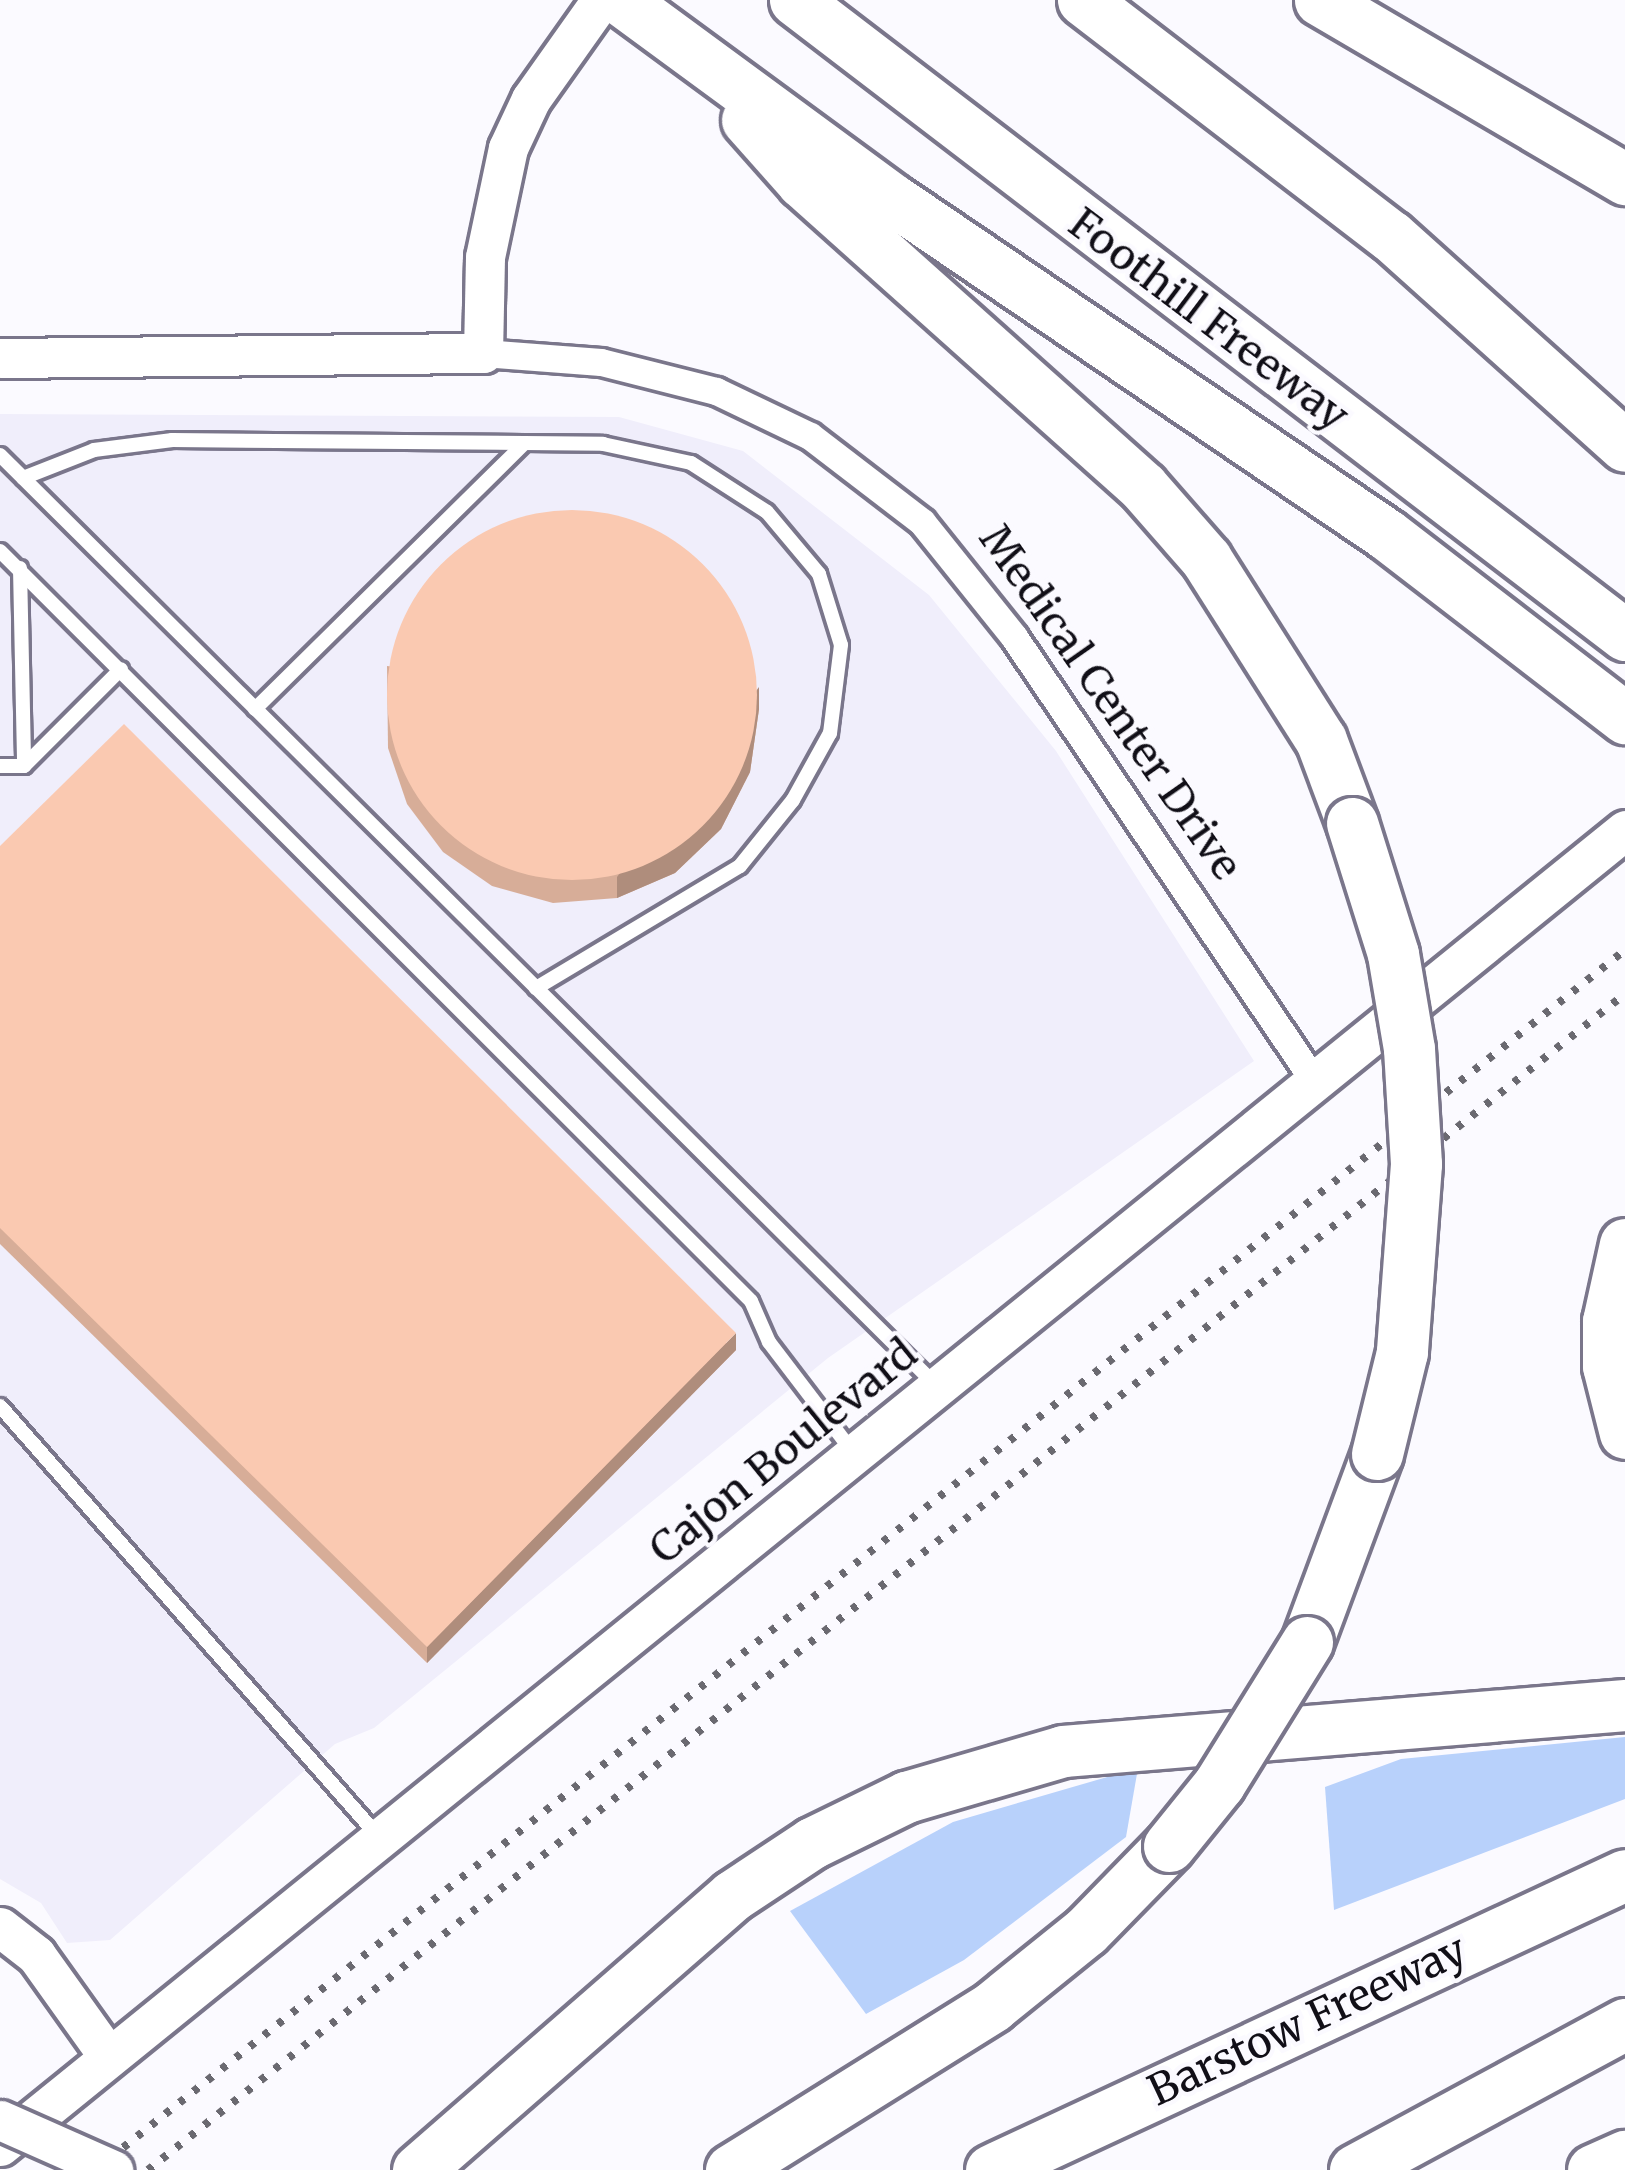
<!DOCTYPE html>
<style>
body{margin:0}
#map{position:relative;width:1625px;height:2170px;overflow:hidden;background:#fbfaff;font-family:Merriweather,serif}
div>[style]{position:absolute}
.built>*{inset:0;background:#f0eefb}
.water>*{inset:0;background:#b8d1fb}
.roads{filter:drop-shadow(3px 0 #7a768b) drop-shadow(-3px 0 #7a768b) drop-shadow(0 3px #7a768b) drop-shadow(0 -3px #7a768b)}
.lane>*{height:14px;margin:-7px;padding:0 7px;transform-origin:7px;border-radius:7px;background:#fff}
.street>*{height:27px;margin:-13.5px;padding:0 13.5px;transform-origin:13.5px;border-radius:13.5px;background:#fff}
.secondary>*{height:39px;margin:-19.5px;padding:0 19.5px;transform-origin:19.5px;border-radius:19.5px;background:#fff}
.highway>*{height:51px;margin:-25.5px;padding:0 25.5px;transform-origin:25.5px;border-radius:25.5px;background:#fff}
.rail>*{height:8px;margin-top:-4px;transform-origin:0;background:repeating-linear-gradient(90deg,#6a6970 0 6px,transparent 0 18px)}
.bridges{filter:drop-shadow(3px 0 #7a768b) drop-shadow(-3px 0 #7a768b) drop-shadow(0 3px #7a768b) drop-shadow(0 -3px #7a768b)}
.secondary-bridge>*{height:39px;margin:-19.5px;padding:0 19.5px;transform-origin:19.5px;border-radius:19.5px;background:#fff}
.highway-bridge>*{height:51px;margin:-25.5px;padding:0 25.5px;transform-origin:25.5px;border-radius:25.5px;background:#fff}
.wall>*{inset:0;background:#d7ad98}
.shaded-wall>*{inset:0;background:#af8d7c}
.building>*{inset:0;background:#fac9b1}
.round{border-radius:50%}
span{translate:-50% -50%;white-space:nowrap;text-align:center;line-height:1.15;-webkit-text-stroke:9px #fbfaff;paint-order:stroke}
.street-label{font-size:42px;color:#110f17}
</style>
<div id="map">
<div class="built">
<i style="clip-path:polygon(0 414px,619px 417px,743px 451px,929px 595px,1056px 751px,1254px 1061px,828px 1358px,374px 1728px,335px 1744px,110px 1940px,67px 1943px,41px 1903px,0 1879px)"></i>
</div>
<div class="water">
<i style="clip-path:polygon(1625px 1737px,1625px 1799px,1334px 1910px,1325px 1787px,1401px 1759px)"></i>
<i style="clip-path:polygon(1138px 1768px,1126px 1837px,964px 1960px,866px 2014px,790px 1911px,953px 1822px)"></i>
</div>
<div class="roads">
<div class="lane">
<i style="left:0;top:455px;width:1315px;rotate:44.82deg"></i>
<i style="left:23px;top:478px;width:76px;rotate:-21.5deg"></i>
<i style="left:94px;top:450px;width:79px;rotate:-7.3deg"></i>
<i style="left:172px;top:440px;width:431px;rotate:0.5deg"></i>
<i style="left:603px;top:444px;width:90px;rotate:12.2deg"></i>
<i style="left:691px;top:463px;width:90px;rotate:32.8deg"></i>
<i style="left:767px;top:512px;width:81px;rotate:50deg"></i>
<i style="left:819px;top:574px;width:74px;rotate:72.8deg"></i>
<i style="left:841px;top:645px;width:89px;rotate:97.1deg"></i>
<i style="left:830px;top:733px;width:77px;rotate:118.9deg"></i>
<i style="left:793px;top:800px;width:85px;rotate:128.8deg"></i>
<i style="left:740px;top:866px;width:238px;rotate:149.1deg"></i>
<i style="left:0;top:551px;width:1061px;rotate:44.96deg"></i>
<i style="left:751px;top:1301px;width:45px;rotate:66.3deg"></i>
<i style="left:769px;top:1342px;width:137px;rotate:52.7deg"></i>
<i style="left:20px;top:568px;width:198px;rotate:88.8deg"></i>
<i style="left:255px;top:709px;width:379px;rotate:-44.6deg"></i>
<i style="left:0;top:766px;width:24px"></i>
<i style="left:24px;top:766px;width:137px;rotate:-45deg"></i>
<i style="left:0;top:1406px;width:573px;rotate:48.68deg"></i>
</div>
<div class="street">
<i style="left:483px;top:353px;width:118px;rotate:4.4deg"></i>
<i style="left:601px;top:362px;width:119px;rotate:14.2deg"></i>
<i style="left:716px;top:391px;width:104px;rotate:25.6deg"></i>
<i style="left:810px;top:436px;width:141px;rotate:37.5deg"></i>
<i style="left:922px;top:522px;width:147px;rotate:51.3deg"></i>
<i style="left:1014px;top:637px;width:541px;rotate:55.93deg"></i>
</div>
<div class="secondary">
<i style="left:0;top:358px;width:483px;rotate:-0.6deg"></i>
<i style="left:483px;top:353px;width:96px;rotate:-88.8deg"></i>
<i style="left:485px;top:257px;width:111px;rotate:-78.1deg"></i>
<i style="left:508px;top:148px;width:54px;rotate:-64.9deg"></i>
<i style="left:531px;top:99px;width:121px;rotate:-54.7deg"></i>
<i style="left:0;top:1927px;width:46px;rotate:37.9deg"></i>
<i style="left:36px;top:1955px;width:120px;rotate:54.5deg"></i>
<i style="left:0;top:2146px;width:2091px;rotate:-39deg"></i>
</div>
<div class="highway">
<i style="left:621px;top:0;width:340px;rotate:36.3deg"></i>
<i style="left:895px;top:201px;width:593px;rotate:34.15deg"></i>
<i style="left:1386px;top:534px;width:302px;rotate:37.6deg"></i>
<i style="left:795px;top:0;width:1045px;rotate:37.42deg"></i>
<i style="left:1083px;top:0;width:388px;rotate:37.5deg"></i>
<i style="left:1391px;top:236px;width:314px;rotate:41.9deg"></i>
<i style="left:1320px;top:0;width:354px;rotate:30.4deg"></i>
<i style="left:747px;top:120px;width:83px;rotate:48.4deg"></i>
<i style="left:802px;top:182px;width:457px;rotate:41.8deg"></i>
<i style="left:1143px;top:487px;width:96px;rotate:48.8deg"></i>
<i style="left:1206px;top:559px;width:214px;rotate:57.6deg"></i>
<i style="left:1321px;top:740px;width:89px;rotate:69.5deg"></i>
<i style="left:1625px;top:1244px;width:79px;rotate:102.4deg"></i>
<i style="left:1608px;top:1321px;width:45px;rotate:90deg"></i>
<i style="left:1608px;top:1366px;width:69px;rotate:75.8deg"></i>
<i style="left:1307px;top:1642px;width:201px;rotate:-69.6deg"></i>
<i style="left:418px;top:2170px;width:417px;rotate:-41.1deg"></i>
<i style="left:732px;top:1896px;width:96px;rotate:-33.5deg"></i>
<i style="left:812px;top:1843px;width:105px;rotate:-26.1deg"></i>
<i style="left:906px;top:1797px;width:164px;rotate:-16.3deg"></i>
<i style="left:1063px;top:1751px;width:564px;rotate:-4.68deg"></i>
<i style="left:731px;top:2170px;width:309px;rotate:-32deg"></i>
<i style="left:993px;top:2006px;width:119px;rotate:-38.9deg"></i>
<i style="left:1086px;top:1931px;width:119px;rotate:-45.7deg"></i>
<i style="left:991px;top:2170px;width:699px;rotate:-24.95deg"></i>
<i style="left:1355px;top:2170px;width:307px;rotate:-28.4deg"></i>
<i style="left:1593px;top:2170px;width:35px;rotate:-24deg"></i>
</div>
</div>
<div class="rail">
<i style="left:95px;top:2170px;width:1957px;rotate:-38.57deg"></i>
<i style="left:148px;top:2170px;width:1888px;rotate:-38.53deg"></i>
</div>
<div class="bridges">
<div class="secondary-bridge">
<i style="left:0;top:2120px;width:124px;rotate:23.9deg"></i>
</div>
<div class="highway-bridge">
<i style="left:1352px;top:823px;width:137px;rotate:72.6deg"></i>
<i style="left:1393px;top:954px;width:96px;rotate:80.4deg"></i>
<i style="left:1409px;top:1049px;width:115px;rotate:86.5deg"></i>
<i style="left:1416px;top:1164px;width:189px;rotate:94.3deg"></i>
<i style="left:1402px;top:1352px;width:105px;rotate:103.8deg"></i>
<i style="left:1169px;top:1846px;width:80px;rotate:-51.1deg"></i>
<i style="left:1219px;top:1784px;width:167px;rotate:-58.2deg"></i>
</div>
</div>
<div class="wall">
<i style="clip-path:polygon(387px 666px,759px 709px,750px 772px,721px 829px,675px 873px,617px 898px,553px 903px,492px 886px,443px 852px,407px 804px,388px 748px)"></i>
<i style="clip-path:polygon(0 846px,736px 1350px,427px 1663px,0 1244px)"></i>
</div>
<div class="shaded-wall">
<i style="clip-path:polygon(759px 687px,759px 709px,750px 772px,721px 829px,675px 873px,617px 898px,617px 877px)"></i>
<i style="clip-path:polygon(736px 1333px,736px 1350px,427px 1663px,427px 1647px)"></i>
</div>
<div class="building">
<i class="round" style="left:387px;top:510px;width:370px;height:370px"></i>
<i style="clip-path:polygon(124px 724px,736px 1333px,427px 1647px,0 1228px,0 846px)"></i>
</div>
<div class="street-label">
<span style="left:1209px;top:319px;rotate:37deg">Foothill Freeway</span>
<span style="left:1111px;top:702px;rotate:55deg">Medical Center Drive</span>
<span style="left:783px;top:1451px;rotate:-39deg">Cajon Boulevard</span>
<span style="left:1307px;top:2020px;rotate:-25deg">Barstow Freeway</span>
</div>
</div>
